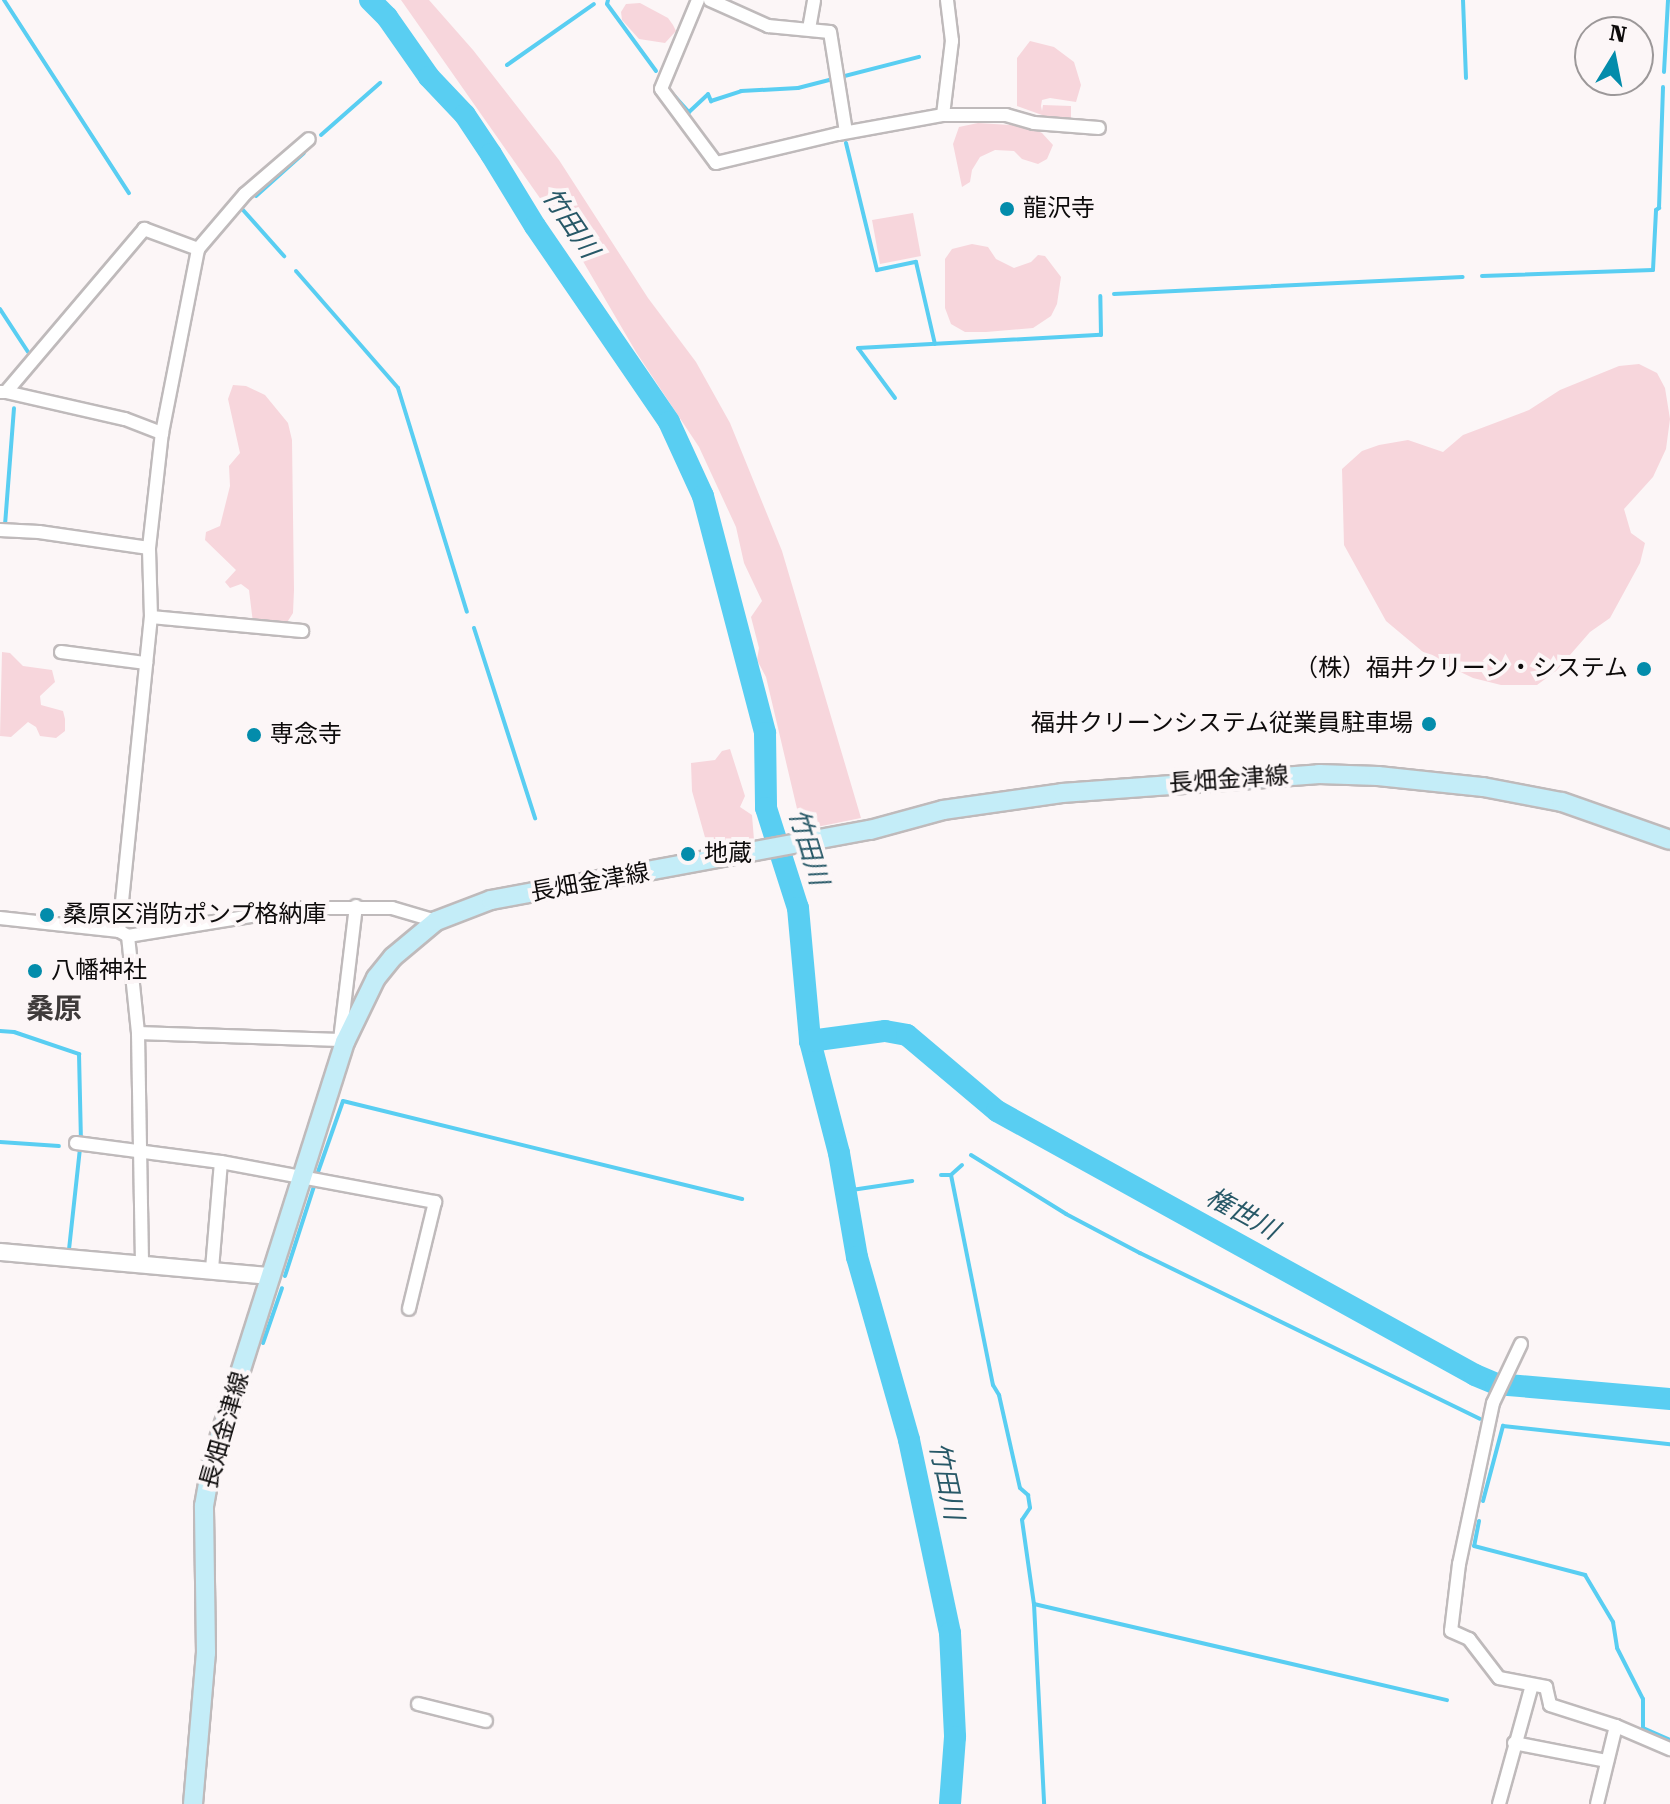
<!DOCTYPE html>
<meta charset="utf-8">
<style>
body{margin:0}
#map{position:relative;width:1670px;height:1804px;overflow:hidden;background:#fcf6f7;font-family:"Roboto Serif","Noto Sans JP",serif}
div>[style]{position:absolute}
.green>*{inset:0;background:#f7d6dc}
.stream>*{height:4px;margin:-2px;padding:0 2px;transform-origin:2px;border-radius:2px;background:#59cef2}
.river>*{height:22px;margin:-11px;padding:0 11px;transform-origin:11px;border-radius:11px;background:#59cef2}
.roads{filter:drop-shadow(2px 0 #bfbabb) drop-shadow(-2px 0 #bfbabb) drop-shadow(0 2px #bfbabb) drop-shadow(0 -2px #bfbabb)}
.minor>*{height:12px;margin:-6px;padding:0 6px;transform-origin:6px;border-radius:6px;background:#fff}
.tertiary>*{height:16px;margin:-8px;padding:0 8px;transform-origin:8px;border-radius:8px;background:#fff}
.secondary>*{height:18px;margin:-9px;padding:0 9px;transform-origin:9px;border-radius:9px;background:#c4edf8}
.dots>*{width:22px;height:22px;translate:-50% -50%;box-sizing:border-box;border:4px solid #fcf6f7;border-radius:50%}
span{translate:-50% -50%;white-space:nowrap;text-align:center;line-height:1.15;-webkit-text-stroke:8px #fcf6f7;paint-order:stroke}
.poi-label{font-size:24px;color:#0d0b0b}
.left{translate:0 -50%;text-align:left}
.right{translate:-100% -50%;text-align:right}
.street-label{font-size:24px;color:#0d0b0b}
.water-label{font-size:26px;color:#275867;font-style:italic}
.quarter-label{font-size:28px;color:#3f3b3b;font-weight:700}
.north{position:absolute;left:1574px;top:16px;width:80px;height:80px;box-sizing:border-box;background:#fcf6f7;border:2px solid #9c9899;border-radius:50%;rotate:10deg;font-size:22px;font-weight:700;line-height:32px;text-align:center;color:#0d0b0b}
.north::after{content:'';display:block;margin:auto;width:28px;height:36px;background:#038cab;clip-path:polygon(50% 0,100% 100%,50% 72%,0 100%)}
</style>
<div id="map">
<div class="green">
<i style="clip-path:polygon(401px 0,429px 0,473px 50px,559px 160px,648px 298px,696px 362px,730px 423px,782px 551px,861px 818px,802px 830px,766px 677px,757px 660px,759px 648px,751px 617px,762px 601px,744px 563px,736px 527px,699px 447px,636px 352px,577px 251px)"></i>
<i style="clip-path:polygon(640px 3px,668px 18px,673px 25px,676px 31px,665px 43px,639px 39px,622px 20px,621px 12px,626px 4px)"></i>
<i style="clip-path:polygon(1030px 41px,1054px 47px,1074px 62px,1081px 85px,1076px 102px,1050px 98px,1042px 100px,1041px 106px,1042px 111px,1043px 105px,1071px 106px,1071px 121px,1043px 120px,1042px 115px,1017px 106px,1017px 58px)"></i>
<i style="clip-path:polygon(978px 123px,1028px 126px,1042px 133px,1053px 145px,1047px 159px,1038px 164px,1022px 159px,1014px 151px,995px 150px,980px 157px,972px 170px,970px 182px,962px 187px,953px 144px,959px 127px)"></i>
<i style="clip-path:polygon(913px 213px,921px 256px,880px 264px,872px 220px)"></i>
<i style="clip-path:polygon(972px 244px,988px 247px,996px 259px,1014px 268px,1031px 262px,1038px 255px,1045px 256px,1061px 277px,1057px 304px,1051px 316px,1033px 328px,986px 332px,965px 332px,951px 324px,945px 308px,945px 259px,952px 249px)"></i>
<i style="clip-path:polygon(1639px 364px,1657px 373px,1665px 388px,1670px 419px,1666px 449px,1653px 477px,1624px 509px,1631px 533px,1645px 543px,1640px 563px,1610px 618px,1590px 632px,1556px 671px,1537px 685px,1501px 685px,1473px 678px,1429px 657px,1386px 621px,1344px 545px,1342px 469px,1362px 451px,1379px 445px,1408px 440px,1443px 452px,1463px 435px,1529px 410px,1560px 390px,1619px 366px)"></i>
<i style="clip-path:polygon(233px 385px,246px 386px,265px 395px,288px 423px,292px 440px,294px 590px,293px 613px,286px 624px,253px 623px,249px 590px,241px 584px,230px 588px,225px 582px,236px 570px,205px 540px,206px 532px,220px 526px,230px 486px,229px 466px,240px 453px,228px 399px)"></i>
<i style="clip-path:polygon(2px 652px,10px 653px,23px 666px,52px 670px,55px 682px,40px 696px,41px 705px,63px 711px,65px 719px,65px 731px,56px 738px,40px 736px,36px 727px,28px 722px,11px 737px,0 736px)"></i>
<i style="clip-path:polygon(730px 749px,745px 796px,740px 807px,752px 815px,754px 840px,708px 848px,692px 791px,691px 763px,715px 760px,722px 751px)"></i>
</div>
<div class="stream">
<i style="left:4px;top:0;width:230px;rotate:57.1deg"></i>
<i style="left:608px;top:0;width:4px;rotate:104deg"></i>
<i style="left:607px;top:4px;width:83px;rotate:53.8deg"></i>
<i style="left:1463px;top:0;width:78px;rotate:87.8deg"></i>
<i style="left:507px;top:65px;width:106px;rotate:-35deg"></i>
<i style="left:1664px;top:72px;width:72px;rotate:-86.8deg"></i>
<i style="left:669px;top:90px;width:30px;rotate:48deg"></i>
<i style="left:689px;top:112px;width:26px;rotate:-43deg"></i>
<i style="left:708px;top:94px;width:8px;rotate:67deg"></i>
<i style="left:711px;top:101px;width:32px;rotate:-18deg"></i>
<i style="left:741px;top:91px;width:57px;rotate:-3deg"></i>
<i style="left:798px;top:88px;width:125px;rotate:-14.4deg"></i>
<i style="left:321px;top:135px;width:79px;rotate:-41.4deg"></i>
<i style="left:846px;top:143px;width:131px;rotate:76.3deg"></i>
<i style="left:877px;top:270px;width:40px;rotate:-12deg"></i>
<i style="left:916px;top:262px;width:84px;rotate:77deg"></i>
<i style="left:256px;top:196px;width:64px;rotate:-41.9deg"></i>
<i style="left:243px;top:210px;width:62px;rotate:48.3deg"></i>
<i style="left:296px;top:271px;width:155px;rotate:48.9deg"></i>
<i style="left:398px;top:388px;width:234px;rotate:72.9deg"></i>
<i style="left:1482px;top:276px;width:171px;rotate:-2deg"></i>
<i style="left:1653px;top:270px;width:60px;rotate:-87.1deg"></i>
<i style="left:1656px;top:210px;width:4px;rotate:-34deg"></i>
<i style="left:1659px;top:208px;width:121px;rotate:-88.1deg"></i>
<i style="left:1114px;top:294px;width:349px;rotate:-2.8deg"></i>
<i style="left:0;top:309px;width:51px;rotate:56.9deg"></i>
<i style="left:895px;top:398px;width:62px;rotate:-126.5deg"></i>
<i style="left:858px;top:348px;width:243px;rotate:-3.1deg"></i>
<i style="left:1101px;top:335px;width:39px;rotate:-91deg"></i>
<i style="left:5px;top:525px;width:117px;rotate:-85.6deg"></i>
<i style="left:474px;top:628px;width:200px;rotate:72.2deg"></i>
<i style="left:0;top:1031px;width:14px;rotate:4deg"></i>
<i style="left:14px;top:1032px;width:69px;rotate:18.7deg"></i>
<i style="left:79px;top:1054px;width:85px;rotate:88.7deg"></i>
<i style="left:81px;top:1139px;width:112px;rotate:96.2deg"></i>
<i style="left:0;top:1142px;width:59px;rotate:3.9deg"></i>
<i style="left:971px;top:1155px;width:112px;rotate:31.8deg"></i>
<i style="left:1066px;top:1214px;width:84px;rotate:27.8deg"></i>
<i style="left:1140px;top:1253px;width:378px;rotate:26deg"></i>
<i style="left:962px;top:1165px;width:15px;rotate:138deg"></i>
<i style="left:951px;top:1175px;width:214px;rotate:78.7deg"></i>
<i style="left:993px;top:1385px;width:12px;rotate:59deg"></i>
<i style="left:999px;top:1395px;width:95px;rotate:77.3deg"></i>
<i style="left:1020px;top:1488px;width:11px;rotate:41deg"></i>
<i style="left:1028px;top:1495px;width:13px;rotate:81deg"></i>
<i style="left:1030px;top:1508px;width:14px;rotate:124deg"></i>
<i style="left:1022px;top:1520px;width:85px;rotate:81.9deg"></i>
<i style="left:1034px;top:1604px;width:424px;rotate:13.1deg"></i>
<i style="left:318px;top:1172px;width:75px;rotate:-70.6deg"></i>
<i style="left:343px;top:1101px;width:411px;rotate:13.8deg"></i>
<i style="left:941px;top:1175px;width:10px"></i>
<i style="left:845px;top:1191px;width:68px;rotate:-8.5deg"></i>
<i style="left:285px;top:1276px;width:95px;rotate:-72.1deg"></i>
<i style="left:263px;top:1343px;width:58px;rotate:-70.9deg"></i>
<i style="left:1483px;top:1501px;width:78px;rotate:-75.1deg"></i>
<i style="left:1503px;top:1426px;width:168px;rotate:6.2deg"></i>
<i style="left:1479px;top:1521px;width:25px;rotate:101deg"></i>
<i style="left:1474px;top:1546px;width:115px;rotate:14.6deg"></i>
<i style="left:1585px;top:1575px;width:55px;rotate:59.2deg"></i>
<i style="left:1613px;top:1622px;width:26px;rotate:81deg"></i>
<i style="left:1617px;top:1648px;width:57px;rotate:63deg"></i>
<i style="left:1643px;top:1699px;width:29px;rotate:90deg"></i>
<i style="left:1643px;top:1728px;width:30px;rotate:24deg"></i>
<i style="left:1034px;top:1604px;width:200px;rotate:87.1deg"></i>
</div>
<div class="river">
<i style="left:370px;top:0;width:24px;rotate:45deg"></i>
<i style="left:387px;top:17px;width:73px;rotate:55deg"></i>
<i style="left:429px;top:77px;width:52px;rotate:46.5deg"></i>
<i style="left:465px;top:115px;width:47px;rotate:56.3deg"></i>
<i style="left:491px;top:154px;width:84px;rotate:58.6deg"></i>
<i style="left:535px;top:226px;width:237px;rotate:55.6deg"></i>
<i style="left:669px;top:422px;width:81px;rotate:65.3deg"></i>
<i style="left:703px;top:496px;width:245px;rotate:75.3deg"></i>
<i style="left:765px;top:733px;width:75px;rotate:89.2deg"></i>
<i style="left:766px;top:808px;width:105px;rotate:72.3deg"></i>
<i style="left:798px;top:908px;width:134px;rotate:84.8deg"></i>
<i style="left:810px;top:1041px;width:116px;rotate:75.5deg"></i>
<i style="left:839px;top:1153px;width:106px;rotate:80.2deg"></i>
<i style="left:857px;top:1257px;width:190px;rotate:74.1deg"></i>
<i style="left:909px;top:1440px;width:197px;rotate:78deg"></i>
<i style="left:950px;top:1633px;width:104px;rotate:87.2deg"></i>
<i style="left:955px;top:1737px;width:67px;rotate:94.3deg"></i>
<i style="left:810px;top:1041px;width:76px;rotate:-7.6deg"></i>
<i style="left:885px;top:1031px;width:22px;rotate:10deg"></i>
<i style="left:907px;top:1035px;width:118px;rotate:40.2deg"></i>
<i style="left:997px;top:1111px;width:546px;rotate:28.91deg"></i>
<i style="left:1475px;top:1375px;width:23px;rotate:23deg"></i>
<i style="left:1496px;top:1384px;width:175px;rotate:4.9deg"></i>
</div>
<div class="roads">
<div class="minor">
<i style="left:698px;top:0;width:96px;rotate:112.6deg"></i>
<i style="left:661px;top:89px;width:92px;rotate:53.4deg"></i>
<i style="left:716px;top:163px;width:125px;rotate:-13.4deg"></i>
<i style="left:838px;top:134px;width:107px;rotate:-10.3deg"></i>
<i style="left:943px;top:115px;width:63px"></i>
<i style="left:1006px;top:115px;width:29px;rotate:16deg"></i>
<i style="left:1034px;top:123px;width:65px;rotate:4.4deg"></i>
<i style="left:710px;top:0;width:64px;rotate:24.1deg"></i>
<i style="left:768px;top:26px;width:62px;rotate:5.5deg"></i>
<i style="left:830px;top:32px;width:101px;rotate:80.9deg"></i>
<i style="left:809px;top:29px;width:29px;rotate:-80deg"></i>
<i style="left:943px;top:115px;width:75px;rotate:-83.1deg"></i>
<i style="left:952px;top:41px;width:41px;rotate:-97deg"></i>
<i style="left:0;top:392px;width:6px"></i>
<i style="left:6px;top:392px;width:214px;rotate:-49.7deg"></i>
<i style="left:144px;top:229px;width:58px;rotate:20.3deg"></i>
<i style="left:6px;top:392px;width:122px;rotate:12.8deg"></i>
<i style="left:125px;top:419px;width:40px;rotate:21deg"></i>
<i style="left:0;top:530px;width:39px;rotate:3deg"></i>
<i style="left:39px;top:532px;width:111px;rotate:8.3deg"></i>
<i style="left:151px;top:617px;width:152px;rotate:5.3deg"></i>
<i style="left:61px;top:652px;width:86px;rotate:7.4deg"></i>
<i style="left:0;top:918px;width:120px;rotate:6.2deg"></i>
<i style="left:119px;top:931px;width:10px;rotate:29deg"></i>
<i style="left:128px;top:936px;width:174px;rotate:-9.2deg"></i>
<i style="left:300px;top:908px;width:92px"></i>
<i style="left:392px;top:908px;width:46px;rotate:16.5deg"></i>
<i style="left:119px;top:931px;width:316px;rotate:-84.2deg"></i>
<i style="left:151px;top:617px;width:69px;rotate:-91.7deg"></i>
<i style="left:149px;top:548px;width:116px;rotate:-83.6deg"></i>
<i style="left:162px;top:433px;width:187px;rotate:-78.9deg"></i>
<i style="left:198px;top:249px;width:72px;rotate:-49.5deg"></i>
<i style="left:245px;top:194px;width:84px;rotate:-40.7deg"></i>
<i style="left:128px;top:936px;width:98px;rotate:84.1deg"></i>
<i style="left:138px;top:1033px;width:230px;rotate:89deg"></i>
<i style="left:138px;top:1033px;width:202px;rotate:2deg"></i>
<i style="left:345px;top:1042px;width:5px;rotate:-158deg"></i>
<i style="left:340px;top:1040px;width:135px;rotate:-83.2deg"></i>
<i style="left:76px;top:1143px;width:146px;rotate:7.5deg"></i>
<i style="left:221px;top:1162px;width:218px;rotate:10.6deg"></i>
<i style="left:435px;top:1202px;width:110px;rotate:103.7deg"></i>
<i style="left:212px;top:1269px;width:107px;rotate:-85.2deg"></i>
<i style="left:1521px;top:1344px;width:65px;rotate:115.4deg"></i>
<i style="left:1493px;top:1403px;width:165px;rotate:101.9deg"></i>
<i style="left:1459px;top:1564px;width:67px;rotate:96.8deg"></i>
<i style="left:1451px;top:1631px;width:20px;rotate:24deg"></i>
<i style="left:1469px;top:1639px;width:49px;rotate:52.4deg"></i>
<i style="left:1499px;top:1678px;width:48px;rotate:10.8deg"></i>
<i style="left:1546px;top:1687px;width:18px;rotate:77deg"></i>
<i style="left:1550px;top:1705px;width:69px;rotate:17.7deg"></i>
<i style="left:1616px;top:1726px;width:80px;rotate:103.7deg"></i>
<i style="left:418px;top:1704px;width:70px;rotate:14deg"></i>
<i style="left:1616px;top:1726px;width:59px;rotate:23.1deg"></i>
<i style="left:1514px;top:1743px;width:95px;rotate:11deg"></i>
<i style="left:1499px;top:1804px;width:123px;rotate:-74.5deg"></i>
</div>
<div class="tertiary">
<i style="left:0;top:1252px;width:272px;rotate:5.1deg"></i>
</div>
<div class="secondary">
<i style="left:193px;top:1804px;width:152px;rotate:-85.1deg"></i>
<i style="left:206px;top:1653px;width:147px;rotate:-90.8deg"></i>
<i style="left:204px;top:1506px;width:46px;rotate:-79.9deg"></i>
<i style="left:212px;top:1461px;width:440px;rotate:-72.4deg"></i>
<i style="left:345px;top:1042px;width:71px;rotate:-64.2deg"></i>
<i style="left:376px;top:978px;width:27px;rotate:-51deg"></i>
<i style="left:393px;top:957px;width:56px;rotate:-39.9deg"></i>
<i style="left:436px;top:921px;width:59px;rotate:-20.9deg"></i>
<i style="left:491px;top:900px;width:385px;rotate:-10.5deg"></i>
<i style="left:870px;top:830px;width:76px;rotate:-15.3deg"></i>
<i style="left:943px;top:810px;width:120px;rotate:-8.1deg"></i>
<i style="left:1062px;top:793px;width:258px;rotate:-4.2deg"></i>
<i style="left:1319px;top:774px;width:59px;rotate:1.9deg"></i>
<i style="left:1378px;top:776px;width:106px;rotate:6deg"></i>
<i style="left:1483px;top:787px;width:80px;rotate:10.8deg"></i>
<i style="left:1562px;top:802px;width:114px;rotate:19.4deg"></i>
</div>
</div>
<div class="dots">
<i style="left:1007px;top:209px;background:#038cab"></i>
<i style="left:1644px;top:669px;background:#038cab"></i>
<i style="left:1429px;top:724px;background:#038cab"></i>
<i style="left:254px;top:735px;background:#038cab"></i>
<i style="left:688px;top:854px;background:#038cab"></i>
<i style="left:47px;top:915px;background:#038cab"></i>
<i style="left:35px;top:971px;background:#038cab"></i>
</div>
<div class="poi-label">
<span class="left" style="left:1023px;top:209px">龍沢寺</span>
<span class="right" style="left:1628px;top:669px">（株）福井クリーン・システム</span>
<span class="right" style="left:1413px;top:724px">福井クリーンシステム従業員駐車場</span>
<span class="left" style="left:270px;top:735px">専念寺</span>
<span class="left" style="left:704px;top:854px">地蔵</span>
<span class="left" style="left:63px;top:915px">桑原区消防ポンプ格納庫</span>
<span class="left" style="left:51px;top:971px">八幡神社</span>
</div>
<div class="street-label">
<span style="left:1229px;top:780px;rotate:-4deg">長畑金津線</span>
<span style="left:590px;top:883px;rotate:-10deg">長畑金津線</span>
<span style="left:225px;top:1430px;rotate:-74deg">長畑金津線</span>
</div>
<div class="water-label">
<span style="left:570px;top:223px;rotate:56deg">竹田川</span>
<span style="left:808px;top:847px;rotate:73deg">竹田川</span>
<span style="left:1242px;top:1214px;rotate:29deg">権世川</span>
<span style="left:946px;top:1481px;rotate:78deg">竹田川</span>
</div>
<div class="quarter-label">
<span style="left:54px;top:1009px">桑原</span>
</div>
<div class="north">N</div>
</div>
